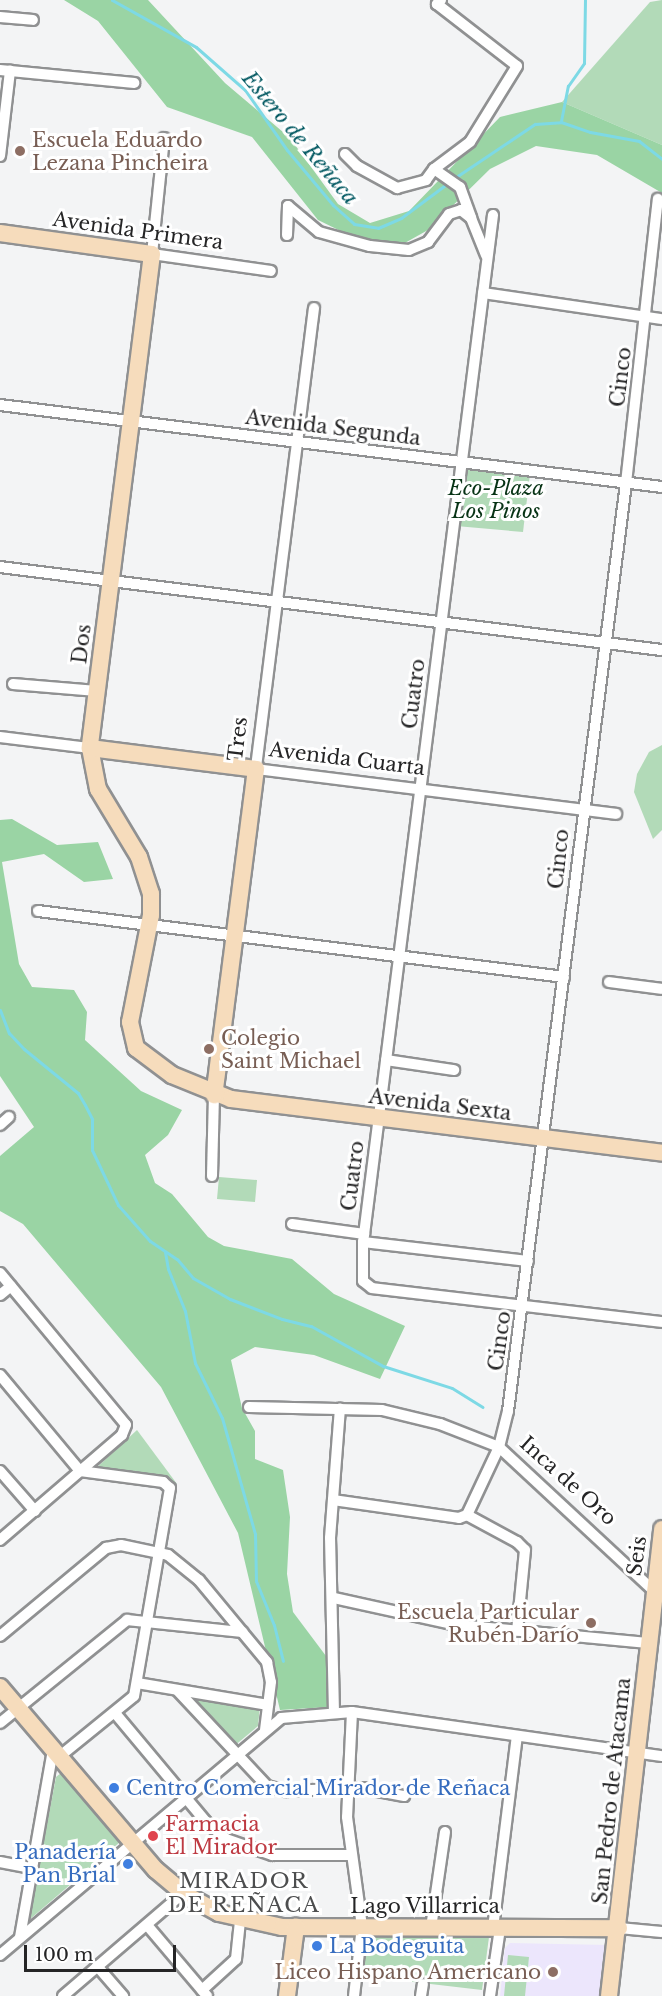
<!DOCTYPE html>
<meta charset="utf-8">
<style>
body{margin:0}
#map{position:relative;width:662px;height:1996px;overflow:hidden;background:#f3f4f5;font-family:"Libre Baskerville",serif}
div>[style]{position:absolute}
.education>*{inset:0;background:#ece6fc}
.green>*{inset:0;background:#b2dab8}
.forest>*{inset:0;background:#9ad4a4}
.stream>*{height:3px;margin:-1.5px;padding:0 1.5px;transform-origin:1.5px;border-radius:1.5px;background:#7dd9e5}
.roads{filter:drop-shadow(2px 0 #909192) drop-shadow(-2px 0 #909192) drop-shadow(0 2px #909192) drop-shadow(0 -2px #909192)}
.street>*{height:10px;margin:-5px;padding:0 5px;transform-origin:5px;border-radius:5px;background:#fff}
.secondary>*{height:16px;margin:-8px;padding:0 8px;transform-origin:8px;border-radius:8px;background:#f6dcbc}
.dots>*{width:16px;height:16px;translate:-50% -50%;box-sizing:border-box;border:3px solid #fff;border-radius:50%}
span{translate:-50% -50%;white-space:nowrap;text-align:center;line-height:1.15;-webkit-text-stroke:6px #fff;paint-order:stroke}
.education-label{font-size:20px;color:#785e54}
.left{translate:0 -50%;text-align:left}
.right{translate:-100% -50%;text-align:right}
.street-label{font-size:20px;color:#252526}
.park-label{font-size:20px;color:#073315;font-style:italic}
.shop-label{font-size:20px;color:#366cbe}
.health-label{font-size:20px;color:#be3a42}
.water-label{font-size:21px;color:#015861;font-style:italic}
.neighbourhood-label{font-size:21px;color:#4d4e4f;letter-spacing:1.5px}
.scale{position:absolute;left:24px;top:1945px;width:152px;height:27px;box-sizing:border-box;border:3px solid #252526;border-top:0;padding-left:8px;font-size:18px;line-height:21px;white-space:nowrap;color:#252526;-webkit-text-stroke:4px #fff;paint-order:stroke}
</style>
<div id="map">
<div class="education">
<i style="clip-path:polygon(510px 1943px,608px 1945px,600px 1996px,500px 1996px,505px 1948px)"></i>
</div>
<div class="green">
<i style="clip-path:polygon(662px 0,662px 145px,562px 102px,650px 2px)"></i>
<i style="clip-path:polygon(463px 465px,530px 474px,523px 532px,456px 526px)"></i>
<i style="clip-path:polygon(662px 745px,662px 830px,653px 839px,634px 792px,637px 774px,649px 752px)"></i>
<i style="clip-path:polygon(219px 1177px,257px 1180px,255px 1202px,217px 1199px)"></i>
<i style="clip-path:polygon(137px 1430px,177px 1484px,93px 1471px)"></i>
<i style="clip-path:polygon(189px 1696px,260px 1706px,258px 1726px,233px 1747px)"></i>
<i style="clip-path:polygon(61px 1773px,120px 1842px,29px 1920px,56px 1777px)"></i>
<i style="clip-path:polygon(367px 1936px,489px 1937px,482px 1990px,362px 1976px)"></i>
<i style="clip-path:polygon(508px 1955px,529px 1957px,525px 1996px,504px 1996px)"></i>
</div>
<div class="forest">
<i style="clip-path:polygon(64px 0,148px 0,225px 83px,290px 138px,338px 204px,370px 223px,409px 211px,500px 117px,562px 102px,662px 145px,662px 193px,597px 155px,536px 146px,490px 169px,428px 230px,403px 244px,355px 238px,318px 220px,252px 137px,167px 107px,98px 21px)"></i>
<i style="clip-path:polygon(12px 819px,57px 845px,98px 842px,113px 879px,84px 882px,44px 854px,2px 862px,19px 964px,32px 987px,74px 990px,87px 1012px,85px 1040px,141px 1091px,182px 1110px,168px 1135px,145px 1155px,155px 1183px,172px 1194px,208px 1237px,224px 1246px,292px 1259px,334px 1294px,405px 1326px,380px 1379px,314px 1355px,255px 1347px,231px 1360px,242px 1408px,255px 1431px,255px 1459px,283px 1470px,290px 1517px,287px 1574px,293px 1612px,329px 1660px,329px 1707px,280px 1710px,238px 1533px,161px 1387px,23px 1224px,0 1211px,0 1156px,34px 1127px,0 1076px,0 820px)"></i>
</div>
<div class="stream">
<i style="left:112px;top:0;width:96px;rotate:29.2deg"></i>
<i style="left:196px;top:47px;width:65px;rotate:41.3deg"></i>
<i style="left:245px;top:90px;width:73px;rotate:55deg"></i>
<i style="left:287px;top:150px;width:72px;rotate:50.1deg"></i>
<i style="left:333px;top:205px;width:28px;rotate:42deg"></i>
<i style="left:354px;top:224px;width:24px;rotate:9deg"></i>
<i style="left:378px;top:228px;width:25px;rotate:-23deg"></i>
<i style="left:401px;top:218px;width:59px;rotate:-36.7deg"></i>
<i style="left:561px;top:121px;width:36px;rotate:-79deg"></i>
<i style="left:568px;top:86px;width:28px;rotate:-55deg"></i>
<i style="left:584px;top:63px;width:63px;rotate:-89.1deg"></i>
<i style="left:453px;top:179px;width:99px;rotate:-33.9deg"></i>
<i style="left:535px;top:124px;width:26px;rotate:-4deg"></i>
<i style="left:561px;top:122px;width:31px;rotate:19deg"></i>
<i style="left:590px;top:132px;width:50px;rotate:10.4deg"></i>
<i style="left:639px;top:141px;width:29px;rotate:38deg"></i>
<i style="left:0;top:1010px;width:25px;rotate:69deg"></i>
<i style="left:9px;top:1033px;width:22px;rotate:47deg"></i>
<i style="left:24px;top:1049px;width:70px;rotate:39.2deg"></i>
<i style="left:78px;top:1093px;width:14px;rotate:60deg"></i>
<i style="left:85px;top:1105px;width:16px;rotate:63deg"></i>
<i style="left:92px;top:1119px;width:31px;rotate:90deg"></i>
<i style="left:92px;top:1150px;width:61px;rotate:64.7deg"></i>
<i style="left:118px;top:1205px;width:48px;rotate:48.4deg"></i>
<i style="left:150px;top:1241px;width:32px;rotate:34deg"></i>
<i style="left:177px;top:1259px;width:25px;rotate:50deg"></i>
<i style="left:193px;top:1278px;width:43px;rotate:29.6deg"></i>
<i style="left:230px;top:1299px;width:56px;rotate:21deg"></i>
<i style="left:282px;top:1319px;width:30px;rotate:14deg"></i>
<i style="left:311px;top:1326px;width:82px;rotate:29.1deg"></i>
<i style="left:383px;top:1366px;width:72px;rotate:17.7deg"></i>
<i style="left:452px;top:1388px;width:36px;rotate:32deg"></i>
<i style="left:165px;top:1252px;width:17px;rotate:80deg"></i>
<i style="left:168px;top:1269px;width:45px;rotate:68deg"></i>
<i style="left:185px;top:1311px;width:53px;rotate:79.1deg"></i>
<i style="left:195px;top:1363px;width:61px;rotate:63.9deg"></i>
<i style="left:222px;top:1418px;width:121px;rotate:74.1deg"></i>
<i style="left:255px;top:1534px;width:47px;rotate:88.8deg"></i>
<i style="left:256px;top:1581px;width:48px;rotate:67.8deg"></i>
<i style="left:274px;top:1625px;width:37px;rotate:76deg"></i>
</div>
<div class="roads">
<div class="street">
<i style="left:441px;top:0;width:6px;rotate:135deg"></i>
<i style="left:437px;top:4px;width:101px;rotate:37.8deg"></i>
<i style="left:517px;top:66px;width:89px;rotate:121.7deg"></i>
<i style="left:470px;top:142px;width:45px;rotate:143.1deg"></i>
<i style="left:434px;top:169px;width:32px;rotate:35deg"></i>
<i style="left:460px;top:187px;width:33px;rotate:70deg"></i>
<i style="left:0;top:17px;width:33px;rotate:5deg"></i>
<i style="left:0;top:70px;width:135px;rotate:5.5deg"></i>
<i style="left:164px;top:138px;width:117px;rotate:95.9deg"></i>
<i style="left:152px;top:254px;width:120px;rotate:8.1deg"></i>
<i style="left:345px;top:154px;width:17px;rotate:45deg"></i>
<i style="left:357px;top:166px;width:46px;rotate:28.8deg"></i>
<i style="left:397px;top:188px;width:30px;rotate:-15deg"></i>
<i style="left:426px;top:180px;width:14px;rotate:-54deg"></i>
<i style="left:0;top:156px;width:86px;rotate:-83.3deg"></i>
<i style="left:493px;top:215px;width:1035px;rotate:97.21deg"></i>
<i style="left:363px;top:1242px;width:39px;rotate:90deg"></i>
<i style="left:363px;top:1281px;width:11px;rotate:38deg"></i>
<i style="left:372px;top:1288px;width:292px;rotate:6.7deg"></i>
<i style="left:287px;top:235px;width:29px;rotate:-88deg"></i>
<i style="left:288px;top:206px;width:40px;rotate:40deg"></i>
<i style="left:319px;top:232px;width:53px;rotate:15.4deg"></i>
<i style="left:370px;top:246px;width:39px;rotate:6deg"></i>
<i style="left:409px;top:250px;width:21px;rotate:-23deg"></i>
<i style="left:428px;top:242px;width:35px;rotate:-53deg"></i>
<i style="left:449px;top:214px;width:13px;rotate:-18deg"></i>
<i style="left:461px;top:210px;width:13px;rotate:39deg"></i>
<i style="left:471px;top:218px;width:40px;rotate:68deg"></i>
<i style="left:483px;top:293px;width:181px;rotate:8.3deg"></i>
<i style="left:314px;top:308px;width:465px;rotate:97.2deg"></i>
<i style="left:256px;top:769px;width:363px;rotate:7.1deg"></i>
<i style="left:0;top:405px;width:667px;rotate:7.06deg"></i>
<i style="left:0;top:567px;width:667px;rotate:7.15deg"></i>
<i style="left:13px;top:684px;width:84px;rotate:4.8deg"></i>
<i style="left:0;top:737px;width:91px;rotate:7deg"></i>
<i style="left:38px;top:911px;width:530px;rotate:7.15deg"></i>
<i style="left:609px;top:982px;width:53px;rotate:7.5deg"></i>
<i style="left:386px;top:1060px;width:69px;rotate:8.4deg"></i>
<i style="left:0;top:1125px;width:12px;rotate:-42deg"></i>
<i style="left:212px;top:1176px;width:81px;rotate:-88.6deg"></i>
<i style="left:292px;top:1224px;width:73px;rotate:7.9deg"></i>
<i style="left:363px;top:1242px;width:166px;rotate:6.6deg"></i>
<i style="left:0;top:1273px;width:197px;rotate:50.3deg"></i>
<i style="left:126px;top:1425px;width:11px;rotate:112deg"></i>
<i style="left:122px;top:1435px;width:161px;rotate:139.3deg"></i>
<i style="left:0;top:1295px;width:14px;rotate:-39deg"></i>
<i style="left:0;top:1375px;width:125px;rotate:50.2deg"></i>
<i style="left:80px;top:1471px;width:84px;rotate:7.5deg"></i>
<i style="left:163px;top:1482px;width:9px;rotate:41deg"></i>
<i style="left:170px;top:1488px;width:211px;rotate:99.8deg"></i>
<i style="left:134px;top:1696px;width:97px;rotate:140.9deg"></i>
<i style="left:249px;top:1407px;width:133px;rotate:1.3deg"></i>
<i style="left:382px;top:1410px;width:60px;rotate:13.6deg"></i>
<i style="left:440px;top:1424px;width:63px;rotate:21.3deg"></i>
<i style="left:499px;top:1447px;width:210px;rotate:42.9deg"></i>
<i style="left:0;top:1471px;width:53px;rotate:48.8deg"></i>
<i style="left:333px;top:1500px;width:127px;rotate:8.1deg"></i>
<i style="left:459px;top:1518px;width:9px;rotate:-21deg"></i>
<i style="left:467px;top:1515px;width:75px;rotate:-64.8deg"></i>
<i style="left:499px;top:1447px;width:37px;rotate:-76deg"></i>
<i style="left:508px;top:1411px;width:935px;rotate:-82.75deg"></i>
<i style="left:626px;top:483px;width:286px;rotate:-83.6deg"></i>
<i style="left:467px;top:1515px;width:57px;rotate:28.4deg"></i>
<i style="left:517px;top:1542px;width:11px;rotate:45deg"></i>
<i style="left:525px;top:1550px;width:81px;rotate:95.6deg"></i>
<i style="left:334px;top:1598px;width:126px;rotate:12.4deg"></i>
<i style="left:457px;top:1625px;width:192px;rotate:5.4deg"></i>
<i style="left:0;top:1636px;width:138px;rotate:-39.7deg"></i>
<i style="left:106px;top:1548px;width:15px;rotate:-11deg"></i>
<i style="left:121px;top:1545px;width:48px;rotate:12deg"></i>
<i style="left:168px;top:1555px;width:40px;rotate:39deg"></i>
<i style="left:199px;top:1580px;width:107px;rotate:50.3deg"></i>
<i style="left:267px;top:1662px;width:20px;rotate:79deg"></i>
<i style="left:271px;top:1682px;width:48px;rotate:97.1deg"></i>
<i style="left:137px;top:1683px;width:133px;rotate:9.5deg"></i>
<i style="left:178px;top:1691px;width:130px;rotate:46.9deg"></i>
<i style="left:267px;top:1786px;width:20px;rotate:15deg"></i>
<i style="left:286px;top:1791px;width:76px;rotate:-2.3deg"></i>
<i style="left:362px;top:1788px;width:43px;rotate:10.8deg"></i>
<i style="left:352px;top:1712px;width:105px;rotate:92.7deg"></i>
<i style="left:347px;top:1817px;width:110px;rotate:82.2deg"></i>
<i style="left:362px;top:1926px;width:70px;rotate:96.5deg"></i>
<i style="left:115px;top:1713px;width:142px;rotate:50.1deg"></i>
<i style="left:206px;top:1822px;width:26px;rotate:40deg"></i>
<i style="left:226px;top:1839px;width:49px;rotate:19.2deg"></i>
<i style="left:272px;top:1855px;width:79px"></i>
<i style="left:334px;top:1713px;width:175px;rotate:-91.3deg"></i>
<i style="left:330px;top:1538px;width:130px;rotate:-85.6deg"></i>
<i style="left:0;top:1723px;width:164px;rotate:-39deg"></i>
<i style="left:127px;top:1620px;width:116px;rotate:6deg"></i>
<i style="left:0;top:1862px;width:32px;rotate:11deg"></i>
<i style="left:147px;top:1925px;width:93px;rotate:49.8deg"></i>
<i style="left:431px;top:1928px;width:97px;rotate:-81.7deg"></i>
<i style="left:493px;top:1928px;width:193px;rotate:-82.9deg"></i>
<i style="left:619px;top:1928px;width:43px;rotate:5.3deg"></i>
<i style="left:20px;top:1937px;width:191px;rotate:-80deg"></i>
<i style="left:0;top:1955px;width:368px;rotate:-40.1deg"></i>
<i style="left:281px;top:1718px;width:71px;rotate:-4.8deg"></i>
<i style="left:352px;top:1712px;width:313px;rotate:8.1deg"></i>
<i style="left:97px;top:1966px;width:40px;rotate:49deg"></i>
<i style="left:202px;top:1990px;width:46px;rotate:-42.4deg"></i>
<i style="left:236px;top:1959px;width:39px;rotate:-84deg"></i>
<i style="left:63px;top:1996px;width:158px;rotate:-40.6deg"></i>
<i style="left:421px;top:1996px;width:12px;rotate:-81deg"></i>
<i style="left:490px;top:1996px;width:69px;rotate:-81.6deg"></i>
</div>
<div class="secondary">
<i style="left:0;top:233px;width:153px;rotate:7.9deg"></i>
<i style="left:152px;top:254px;width:498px;rotate:97.2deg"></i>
<i style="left:90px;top:748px;width:42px;rotate:79deg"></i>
<i style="left:98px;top:789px;width:79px;rotate:58.9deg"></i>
<i style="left:139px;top:857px;width:39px;rotate:72deg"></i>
<i style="left:151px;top:894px;width:21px;rotate:90deg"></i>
<i style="left:151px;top:915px;width:109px;rotate:101.1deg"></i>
<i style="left:130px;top:1022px;width:27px;rotate:77deg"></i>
<i style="left:136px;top:1048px;width:45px;rotate:36.9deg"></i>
<i style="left:172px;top:1075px;width:64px;rotate:22.1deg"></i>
<i style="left:231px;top:1099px;width:434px;rotate:7.1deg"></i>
<i style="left:90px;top:748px;width:167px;rotate:7.2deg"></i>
<i style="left:256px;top:769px;width:329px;rotate:97.3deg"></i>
<i style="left:0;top:1687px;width:240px;rotate:49.6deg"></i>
<i style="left:156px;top:1870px;width:35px;rotate:40deg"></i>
<i style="left:183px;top:1893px;width:41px;rotate:29.1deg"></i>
<i style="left:219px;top:1913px;width:65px;rotate:12.5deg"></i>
<i style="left:282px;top:1927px;width:337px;rotate:0.2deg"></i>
<i style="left:287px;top:1996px;width:70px;rotate:-82.6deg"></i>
<i style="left:609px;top:1996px;width:470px;rotate:-83.5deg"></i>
</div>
</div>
<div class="dots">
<i style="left:20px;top:151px;background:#8d6e63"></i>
<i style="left:209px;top:1049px;background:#8d6e63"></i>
<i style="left:591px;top:1623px;background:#8d6e63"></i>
<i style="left:114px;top:1788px;background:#3f7fe0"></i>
<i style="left:153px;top:1836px;background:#e0444e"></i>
<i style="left:128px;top:1864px;background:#3f7fe0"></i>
<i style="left:317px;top:1946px;background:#3f7fe0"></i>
<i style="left:553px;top:1972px;background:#8d6e63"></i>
</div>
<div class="education-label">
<span class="left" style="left:32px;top:152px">Escuela Eduardo<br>Lezana Pincheira</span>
<span class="left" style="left:221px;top:1050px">Colegio<br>Saint Michael</span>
<span class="right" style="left:579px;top:1624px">Escuela Particular<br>Rubén Darío</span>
<span class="right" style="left:541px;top:1972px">Liceo Hispano Americano</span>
</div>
<div class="street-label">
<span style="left:138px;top:231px;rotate:8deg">Avenida Primera</span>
<span style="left:621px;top:377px;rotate:-83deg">Cinco</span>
<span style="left:333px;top:428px;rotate:7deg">Avenida Segunda</span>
<span style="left:82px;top:644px;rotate:-83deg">Dos</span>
<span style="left:414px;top:694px;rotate:-83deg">Cuatro</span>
<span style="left:238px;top:739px;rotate:-83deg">Tres</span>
<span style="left:347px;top:759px;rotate:7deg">Avenida Cuarta</span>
<span style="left:559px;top:859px;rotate:-84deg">Cinco</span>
<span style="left:440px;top:1105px;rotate:7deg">Avenida Sexta</span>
<span style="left:353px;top:1176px;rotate:-83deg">Cuatro</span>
<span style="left:500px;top:1341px;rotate:-82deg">Cinco</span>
<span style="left:568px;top:1481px;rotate:42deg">Inca de Oro</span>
<span style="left:637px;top:1556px;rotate:-82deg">Seis</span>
<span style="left:612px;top:1791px;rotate:-84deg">San Pedro de Atacama</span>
<span style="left:425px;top:1906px">Lago Villarrica</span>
</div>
<div class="park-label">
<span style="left:496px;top:500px">Eco-Plaza<br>Los Pinos</span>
</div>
<div class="shop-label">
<span class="left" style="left:126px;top:1788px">Centro Comercial Mirador de Reñaca</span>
<span class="right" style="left:116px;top:1864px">Panadería<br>Pan Brial</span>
<span class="left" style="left:329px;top:1946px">La Bodeguita</span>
</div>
<div class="health-label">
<span class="left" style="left:165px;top:1836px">Farmacia<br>El Mirador</span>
</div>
<div class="water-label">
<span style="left:300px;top:138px;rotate:50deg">Estero de Reñaca</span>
</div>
<div class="neighbourhood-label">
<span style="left:244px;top:1893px">MIRADOR<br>DE REÑACA</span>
</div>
<div class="scale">100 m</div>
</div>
